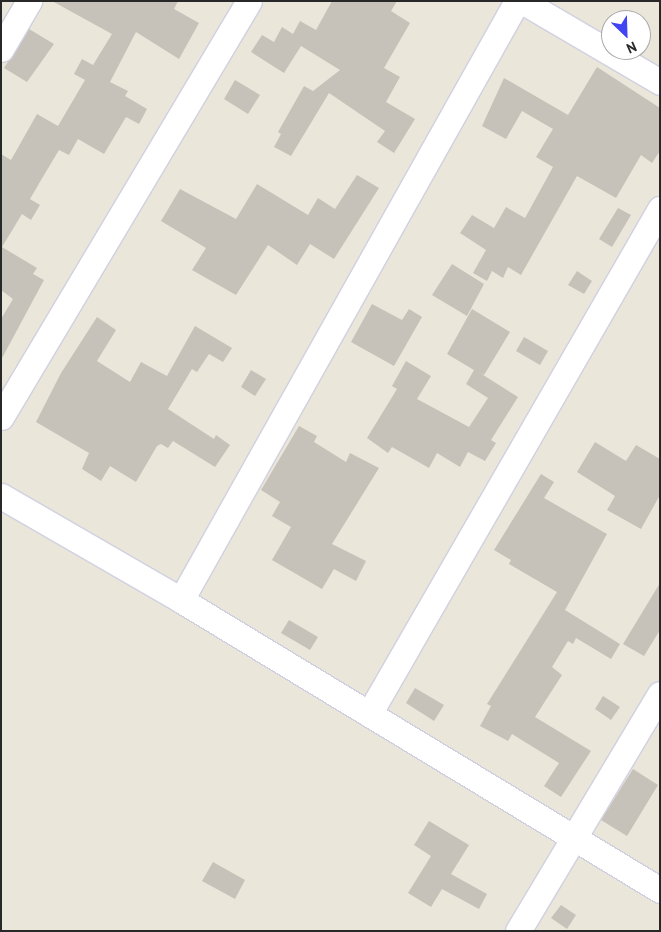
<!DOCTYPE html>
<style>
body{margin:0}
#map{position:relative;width:661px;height:932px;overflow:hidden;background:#eae6da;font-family:"PT Sans",sans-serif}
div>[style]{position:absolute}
.building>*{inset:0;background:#c6c2ba}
.roads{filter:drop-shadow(1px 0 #d0d0e1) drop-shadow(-1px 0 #d0d0e1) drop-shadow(0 1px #d0d0e1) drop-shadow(0 -1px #d0d0e1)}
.minor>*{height:25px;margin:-12.5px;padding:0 12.5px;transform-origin:12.5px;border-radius:12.5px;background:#fff}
span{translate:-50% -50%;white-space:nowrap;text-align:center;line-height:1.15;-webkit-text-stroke:4.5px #fff;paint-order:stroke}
.frame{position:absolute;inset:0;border:2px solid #282828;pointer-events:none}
.north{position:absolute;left:601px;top:10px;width:50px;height:50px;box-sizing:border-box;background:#fff;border:1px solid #a9a9a9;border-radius:50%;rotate:156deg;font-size:14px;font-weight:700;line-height:20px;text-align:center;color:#282828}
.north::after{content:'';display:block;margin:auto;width:18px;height:22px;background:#4045f1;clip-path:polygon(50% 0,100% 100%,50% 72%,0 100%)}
</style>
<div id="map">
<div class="building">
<i style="clip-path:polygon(52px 1px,178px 1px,174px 9px,199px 23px,179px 59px,136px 32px,110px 82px,128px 91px,125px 96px,147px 109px,139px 124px,126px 117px,104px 154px,78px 139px,69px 155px,59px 150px,44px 175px,30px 199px,40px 205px,31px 220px,22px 214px,2px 247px,37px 268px,33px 274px,44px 280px,1px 360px,1px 319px,13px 299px,1px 290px,1px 154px,11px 160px,37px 114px,58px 126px,85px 80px,74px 74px,82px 59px,93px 65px,112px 34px)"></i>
<i style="clip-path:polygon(332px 1px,397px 1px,391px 11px,410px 23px,384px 68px,400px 77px,386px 102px,415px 119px,394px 153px,377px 142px,385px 131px,329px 93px,291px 156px,274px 147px,281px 134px,278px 132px,304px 86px,313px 91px,340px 70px,301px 46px,284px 73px,251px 52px,262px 35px,274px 42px,282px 27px,293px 34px,300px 21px,316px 30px)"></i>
<i style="clip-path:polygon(29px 29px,54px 44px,27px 82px,4px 68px)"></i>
<i style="clip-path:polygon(597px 67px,660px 108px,660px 151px,652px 163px,641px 155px,616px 198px,577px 176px,521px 275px,508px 267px,503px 278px,492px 271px,487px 281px,473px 273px,486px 250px,460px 233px,472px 215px,494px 228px,506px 207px,525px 218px,553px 167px,536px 157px,553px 129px,522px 111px,506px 139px,482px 126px,504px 78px,568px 115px)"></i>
<i style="clip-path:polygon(235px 80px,260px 95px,248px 114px,224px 99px)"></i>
<i style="clip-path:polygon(357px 175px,379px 188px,334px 259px,310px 244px,297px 265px,268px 245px,236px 295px,192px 270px,206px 248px,161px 221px,180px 189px,236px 219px,257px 184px,308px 215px,318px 198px,335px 209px)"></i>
<i style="clip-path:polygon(618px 208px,631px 215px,612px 247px,599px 239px)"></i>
<i style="clip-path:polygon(452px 264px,484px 284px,467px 316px,432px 295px)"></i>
<i style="clip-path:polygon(577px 271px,592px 281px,584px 294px,568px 285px)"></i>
<i style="clip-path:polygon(372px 304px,402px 320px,409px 309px,422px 317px,394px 366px,351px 342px)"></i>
<i style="clip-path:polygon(472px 309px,510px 332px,484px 375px,480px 373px,518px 397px,491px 440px,496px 443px,485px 461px,468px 452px,460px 467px,437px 453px,429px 468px,392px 447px,388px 453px,367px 438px,397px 389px,392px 386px,406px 361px,431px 376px,417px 399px,469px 427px,488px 398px,466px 384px,474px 370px,447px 354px)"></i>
<i style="clip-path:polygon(97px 317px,116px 330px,97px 361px,130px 382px,141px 362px,167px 376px,195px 326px,232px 348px,223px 362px,209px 354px,197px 372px,192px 369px,168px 409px,214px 439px,216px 435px,230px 445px,215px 467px,173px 441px,168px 448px,161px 444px,157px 446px,136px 482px,110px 466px,101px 481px,82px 469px,89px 453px,36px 422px,61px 373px)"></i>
<i style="clip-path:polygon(524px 337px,548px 351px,540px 365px,516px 351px)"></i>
<i style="clip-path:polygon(251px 370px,266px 379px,255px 396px,241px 387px)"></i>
<i style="clip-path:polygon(299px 426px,317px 436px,314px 442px,346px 462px,350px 453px,379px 468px,332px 544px,366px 561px,356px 581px,334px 569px,322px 589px,272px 560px,291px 527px,272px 516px,280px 502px,261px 490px)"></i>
<i style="clip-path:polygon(595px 442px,626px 461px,636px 445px,660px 459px,660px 495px,641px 529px,607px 510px,615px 496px,577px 472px)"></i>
<i style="clip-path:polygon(541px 474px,554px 482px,544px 498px,607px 534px,565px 610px,620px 644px,611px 659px,576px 638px,573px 644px,568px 641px,552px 667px,562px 675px,535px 717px,591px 751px,561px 797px,544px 786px,559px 763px,512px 734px,508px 741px,480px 726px,491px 706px,487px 704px,557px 592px,509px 564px,511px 560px,494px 550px)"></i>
<i style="clip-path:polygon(660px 583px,660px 630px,644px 656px,623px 644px)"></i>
<i style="clip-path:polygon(289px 620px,318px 637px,310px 650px,281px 633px)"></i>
<i style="clip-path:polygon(415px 688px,444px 705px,434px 721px,406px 703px)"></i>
<i style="clip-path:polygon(603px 696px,620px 707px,611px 720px,595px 709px)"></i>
<i style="clip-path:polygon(633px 769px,658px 785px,627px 836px,601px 820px)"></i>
<i style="clip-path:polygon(429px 821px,469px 845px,451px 874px,487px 894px,479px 909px,442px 889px,431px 907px,408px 893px,431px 856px,414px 845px)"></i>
<i style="clip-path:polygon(213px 862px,245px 880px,235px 899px,202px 881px)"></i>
<i style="clip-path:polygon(561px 905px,576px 915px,567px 929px,551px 918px)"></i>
</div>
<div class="roads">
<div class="minor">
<i style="left:522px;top:1px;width:160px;rotate:30.4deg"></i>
<i style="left:1px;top:49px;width:56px;rotate:-59.7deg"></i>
<i style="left:1px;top:417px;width:484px;rotate:-59.2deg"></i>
<i style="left:1px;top:496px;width:208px;rotate:30deg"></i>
<i style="left:181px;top:600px;width:560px;rotate:31.19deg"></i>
<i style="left:181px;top:600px;width:687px;rotate:-60.71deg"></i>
<i style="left:369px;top:714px;width:583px;rotate:-60.05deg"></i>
<i style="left:518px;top:931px;width:276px;rotate:-59.1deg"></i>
</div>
</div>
<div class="frame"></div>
<div class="north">N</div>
</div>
